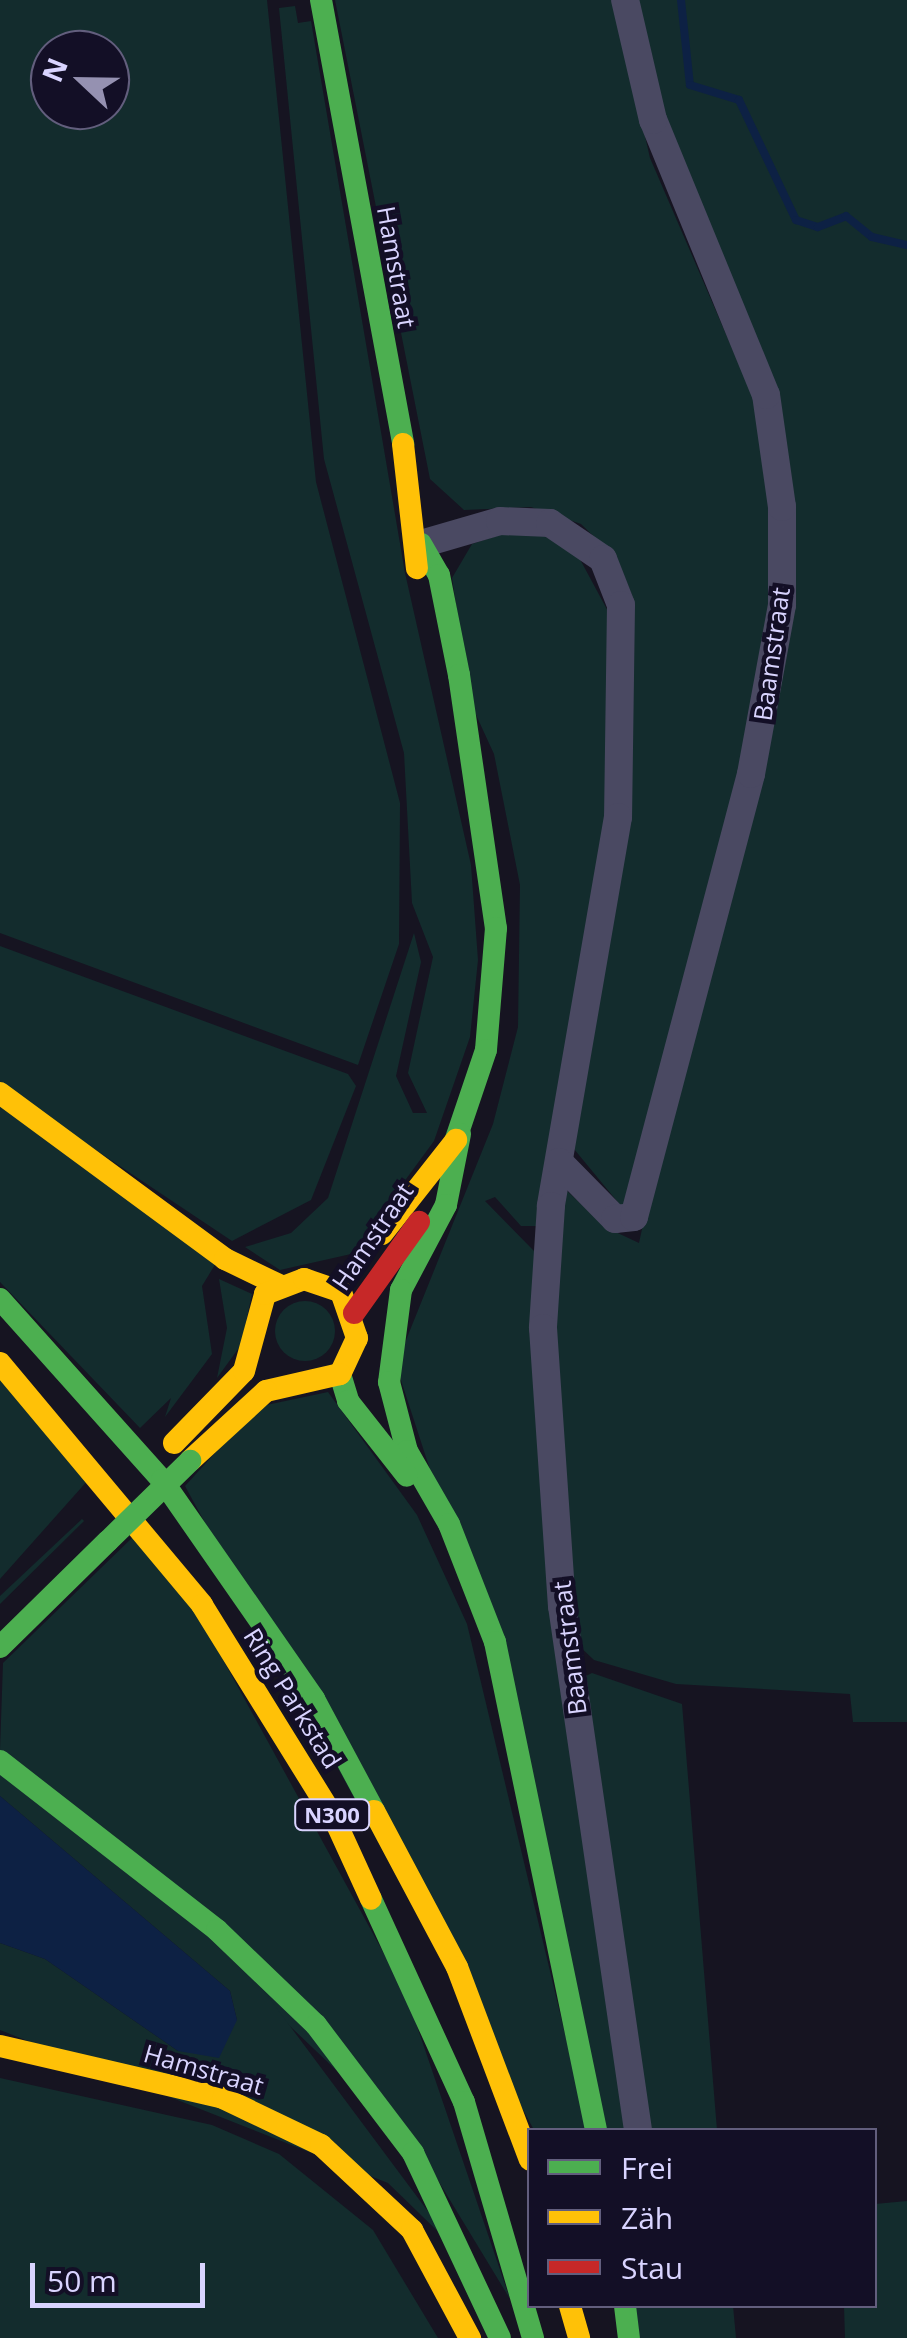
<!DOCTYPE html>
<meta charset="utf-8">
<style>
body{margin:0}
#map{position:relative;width:907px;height:2338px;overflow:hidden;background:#161421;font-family:"Open Sans",sans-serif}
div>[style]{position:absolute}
.green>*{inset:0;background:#132c2d}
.round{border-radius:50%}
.water>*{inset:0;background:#0d2144}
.stream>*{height:8px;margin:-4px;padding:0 4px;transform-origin:4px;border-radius:4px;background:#0d2144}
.street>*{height:28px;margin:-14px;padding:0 14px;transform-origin:14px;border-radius:14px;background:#4a4962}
.fast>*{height:22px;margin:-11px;padding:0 11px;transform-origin:11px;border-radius:11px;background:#4caf50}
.slow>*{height:22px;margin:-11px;padding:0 11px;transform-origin:11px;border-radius:11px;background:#ffc107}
.jam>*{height:22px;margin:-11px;padding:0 11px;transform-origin:11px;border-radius:11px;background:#c62828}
.fast-bridge>*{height:22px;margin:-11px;padding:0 11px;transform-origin:11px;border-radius:11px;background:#4caf50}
span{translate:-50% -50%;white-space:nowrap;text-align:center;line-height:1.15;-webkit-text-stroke:9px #130f26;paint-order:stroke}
.shield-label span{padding:2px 8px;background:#130f26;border:2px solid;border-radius:8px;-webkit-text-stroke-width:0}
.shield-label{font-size:22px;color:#d9d4ff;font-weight:700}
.street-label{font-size:25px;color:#d9d4ff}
.legend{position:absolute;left:527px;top:2128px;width:350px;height:180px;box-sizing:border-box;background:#130f26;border:2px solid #625e7d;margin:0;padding:12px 18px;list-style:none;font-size:30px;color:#d9d4ff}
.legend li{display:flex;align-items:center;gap:20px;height:50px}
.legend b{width:50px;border:2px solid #625e7d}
.north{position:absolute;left:30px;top:30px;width:100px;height:100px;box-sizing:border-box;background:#130f26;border:2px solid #625e7d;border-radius:50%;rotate:292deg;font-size:28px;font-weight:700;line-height:40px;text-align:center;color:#d9d4ff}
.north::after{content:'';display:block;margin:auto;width:35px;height:45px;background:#9591b1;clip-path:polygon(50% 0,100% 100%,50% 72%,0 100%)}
.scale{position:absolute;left:30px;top:2263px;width:175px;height:45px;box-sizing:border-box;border:5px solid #d9d4ff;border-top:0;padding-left:12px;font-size:30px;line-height:35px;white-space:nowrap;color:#d9d4ff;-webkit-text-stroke:8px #130f26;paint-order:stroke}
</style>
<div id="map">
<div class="green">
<i style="clip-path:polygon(evenodd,0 0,267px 0,316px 482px,400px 803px,399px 944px,358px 1065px,0 933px,0 0,50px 50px,110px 50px,110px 110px,50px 110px,50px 50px)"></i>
<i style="clip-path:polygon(335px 0,614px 0,650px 158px,760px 413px,770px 463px,771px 645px,638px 1189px,621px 1206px,574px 1149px,623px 865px,632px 595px,617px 559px,581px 524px,531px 507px,464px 510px,430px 479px)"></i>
<i style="clip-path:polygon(636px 0,907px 0,907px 1722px,853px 1722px,850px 1694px,676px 1684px,594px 1660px,577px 1644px,553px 1320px,566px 1190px,607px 1228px,639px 1243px,795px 522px,778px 409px,669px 144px)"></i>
<i style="clip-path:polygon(295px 6px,298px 23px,311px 21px,405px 573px,471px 865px,478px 960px,470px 1037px,434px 1141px,351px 1254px,280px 1270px,245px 1247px,291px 1233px,328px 1198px,414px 933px,421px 962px,396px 1076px,413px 1113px,427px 1113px,408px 1073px,433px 957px,412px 903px,404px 753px,324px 459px,279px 8px)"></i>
<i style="clip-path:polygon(506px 533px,537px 533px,575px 550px,610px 615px,609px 808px,537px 1226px,521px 1226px,495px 1197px,485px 1201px,535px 1252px,627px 2130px,598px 2130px,534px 1789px,396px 1365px,493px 1124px,518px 1027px,520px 885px,494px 754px,471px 704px,452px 578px,472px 544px)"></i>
<i style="clip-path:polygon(0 946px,348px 1074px,356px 1086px,311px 1200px,232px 1241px,0 1086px)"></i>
<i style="clip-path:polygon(0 1103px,216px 1263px,202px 1286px,212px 1354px,165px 1417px,171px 1398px,140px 1428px,0 1282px)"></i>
<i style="clip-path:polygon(219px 1279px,252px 1294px,241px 1345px,217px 1378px,227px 1328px)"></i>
<i class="round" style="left:275px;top:1301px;width:60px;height:60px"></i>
<i style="clip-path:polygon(0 1378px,89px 1479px,0 1579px)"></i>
<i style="clip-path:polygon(328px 1392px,417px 1515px,467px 1624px,588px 2130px,534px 2130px,185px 1486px,257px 1407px)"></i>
<i style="clip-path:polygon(82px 1519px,84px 1521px,0 1604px,0 1596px)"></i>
<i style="clip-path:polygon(135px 1535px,198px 1614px,406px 1994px,510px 2299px,419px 2149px,0 1750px,3px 1663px)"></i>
<i style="clip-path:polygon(592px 1673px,682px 1704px,717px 2130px,651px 2130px,584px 1677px)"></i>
<i style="clip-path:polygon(0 1771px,246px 1967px,456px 2249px,388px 2183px,0 2030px,0 1943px,45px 1959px,178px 2051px,237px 2020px,230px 1991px,0 1796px)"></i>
<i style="clip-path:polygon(0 2078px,212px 2125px,279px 2154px,373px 2230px,438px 2338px,0 2338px)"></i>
<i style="clip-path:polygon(907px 2201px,907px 2338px,845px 2338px,844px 2306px,874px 2306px,875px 2204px)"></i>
<i style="clip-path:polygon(628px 2306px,733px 2306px,736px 2338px,633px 2338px)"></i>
</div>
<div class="water">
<i style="clip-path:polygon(0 1796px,230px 1991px,237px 2020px,219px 2058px,178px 2051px,45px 1959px,0 1943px)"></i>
</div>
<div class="stream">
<i style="left:681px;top:0;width:85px;rotate:84deg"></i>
<i style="left:690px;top:85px;width:51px;rotate:17deg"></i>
<i style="left:739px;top:100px;width:133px;rotate:64.6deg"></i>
<i style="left:796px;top:220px;width:23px;rotate:18deg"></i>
<i style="left:818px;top:227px;width:30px;rotate:-21deg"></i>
<i style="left:846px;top:216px;width:33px;rotate:39deg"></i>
<i style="left:872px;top:237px;width:36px;rotate:13deg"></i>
</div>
<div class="street">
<i style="left:421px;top:544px;width:82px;rotate:-16.2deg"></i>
<i style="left:500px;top:521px;width:50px;rotate:2.3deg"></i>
<i style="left:550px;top:523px;width:64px;rotate:34.2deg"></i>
<i style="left:603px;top:559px;width:49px;rotate:68.6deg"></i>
<i style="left:621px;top:605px;width:212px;rotate:90.8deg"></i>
<i style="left:618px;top:817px;width:395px;rotate:99.8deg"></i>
<i style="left:551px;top:1206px;width:122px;rotate:93.8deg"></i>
<i style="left:543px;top:1328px;width:279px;rotate:86.1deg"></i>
<i style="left:562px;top:1606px;width:529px;rotate:81.75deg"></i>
<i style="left:559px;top:1162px;width:80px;rotate:45.5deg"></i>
<i style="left:615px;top:1219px;width:19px;rotate:-6deg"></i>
<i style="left:634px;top:1217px;width:458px;rotate:-75.2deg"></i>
<i style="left:751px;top:774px;width:172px;rotate:-79.6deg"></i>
<i style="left:782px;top:605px;width:98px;rotate:-90deg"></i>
<i style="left:782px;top:507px;width:113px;rotate:-98.1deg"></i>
<i style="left:766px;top:395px;width:297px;rotate:-112.3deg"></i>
<i style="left:653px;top:120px;width:123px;rotate:-103.1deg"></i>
</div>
<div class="fast">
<i style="left:321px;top:0;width:452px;rotate:79.5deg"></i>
<i style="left:421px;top:544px;width:36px;rotate:60deg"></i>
<i style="left:439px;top:575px;width:102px;rotate:78.7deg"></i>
<i style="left:459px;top:675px;width:256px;rotate:81.7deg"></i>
<i style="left:496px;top:928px;width:122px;rotate:94.7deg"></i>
<i style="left:486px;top:1050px;width:115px;rotate:108.7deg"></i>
<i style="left:460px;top:1134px;width:72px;rotate:101.2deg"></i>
<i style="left:446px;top:1205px;width:96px;rotate:117.9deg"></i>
<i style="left:401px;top:1290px;width:93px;rotate:97.4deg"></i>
<i style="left:389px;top:1382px;width:71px;rotate:75.4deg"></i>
<i style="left:407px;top:1451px;width:84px;rotate:60.1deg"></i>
<i style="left:449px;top:1524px;width:127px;rotate:68.7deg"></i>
<i style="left:495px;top:1642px;width:498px;rotate:78.3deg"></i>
<i style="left:0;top:1299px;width:243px;rotate:48.2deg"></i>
<i style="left:162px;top:1480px;width:267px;rotate:55.2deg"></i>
<i style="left:314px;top:1699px;width:127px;rotate:61.8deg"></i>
<i style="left:340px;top:1374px;width:28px;rotate:73deg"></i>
<i style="left:348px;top:1401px;width:95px;rotate:51.8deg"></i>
<i style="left:0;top:1647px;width:151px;rotate:-44.5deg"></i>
<i style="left:0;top:1761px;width:275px;rotate:37.9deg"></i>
<i style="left:217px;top:1930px;width:137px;rotate:43.8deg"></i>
<i style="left:316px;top:2025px;width:161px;rotate:52.8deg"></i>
<i style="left:413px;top:2153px;width:204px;rotate:64.8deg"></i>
<i style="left:371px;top:1899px;width:223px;rotate:65.4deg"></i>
<i style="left:464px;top:2102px;width:246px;rotate:73.7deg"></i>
<i style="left:625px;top:2306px;width:32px;rotate:83deg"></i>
</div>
<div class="slow">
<i style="left:403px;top:444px;width:125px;rotate:83.6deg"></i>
<i style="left:0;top:1093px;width:280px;rotate:36.4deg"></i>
<i style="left:225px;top:1259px;width:60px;rotate:25.7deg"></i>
<i style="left:382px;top:1234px;width:120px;rotate:-51.8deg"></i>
<i style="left:0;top:1363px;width:315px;rotate:50.1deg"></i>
<i style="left:202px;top:1605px;width:248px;rotate:58.2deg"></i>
<i style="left:333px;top:1816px;width:91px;rotate:65.4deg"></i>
<i style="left:174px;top:1443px;width:100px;rotate:-45.8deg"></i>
<i style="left:244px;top:1371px;width:80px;rotate:-74.7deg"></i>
<i style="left:265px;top:1294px;width:42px;rotate:-21deg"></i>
<i style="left:304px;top:1279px;width:39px;rotate:19deg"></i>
<i style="left:341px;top:1292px;width:49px;rotate:70.8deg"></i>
<i style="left:357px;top:1338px;width:40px;rotate:115deg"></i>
<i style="left:340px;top:1374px;width:76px;rotate:167.1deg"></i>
<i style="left:266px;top:1391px;width:103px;rotate:137.4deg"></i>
<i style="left:374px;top:1811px;width:177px;rotate:62deg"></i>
<i style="left:457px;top:1967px;width:206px;rotate:69.3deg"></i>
<i style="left:0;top:2046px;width:229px;rotate:13.1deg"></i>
<i style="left:223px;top:2098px;width:109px;rotate:25.6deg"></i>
<i style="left:321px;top:2145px;width:125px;rotate:43deg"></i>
<i style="left:412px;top:2230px;width:123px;rotate:61.8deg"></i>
<i style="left:570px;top:2306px;width:33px;rotate:74deg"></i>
</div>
<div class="jam">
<i style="left:354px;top:1313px;width:112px;rotate:-54.5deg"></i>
</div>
<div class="fast-bridge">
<i style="left:108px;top:1541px;width:115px;rotate:-44.3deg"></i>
</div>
<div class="shield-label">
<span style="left:332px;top:1815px">N300</span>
</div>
<div class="street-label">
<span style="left:397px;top:267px;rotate:80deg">Hamstraat</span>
<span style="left:771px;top:654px;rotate:-82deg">Baamstraat</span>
<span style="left:372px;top:1236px;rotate:-56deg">Hamstraat</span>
<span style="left:569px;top:1648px;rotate:-97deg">Baamstraat</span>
<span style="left:293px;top:1698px;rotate:58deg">Ring Parkstad</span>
<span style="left:204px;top:2069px;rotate:16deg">Hamstraat</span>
</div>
<ul class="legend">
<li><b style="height:12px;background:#4caf50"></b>Frei</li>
<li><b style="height:12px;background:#ffc107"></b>Zäh</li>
<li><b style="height:12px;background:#c62828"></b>Stau</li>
</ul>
<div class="north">N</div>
<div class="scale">50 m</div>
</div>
